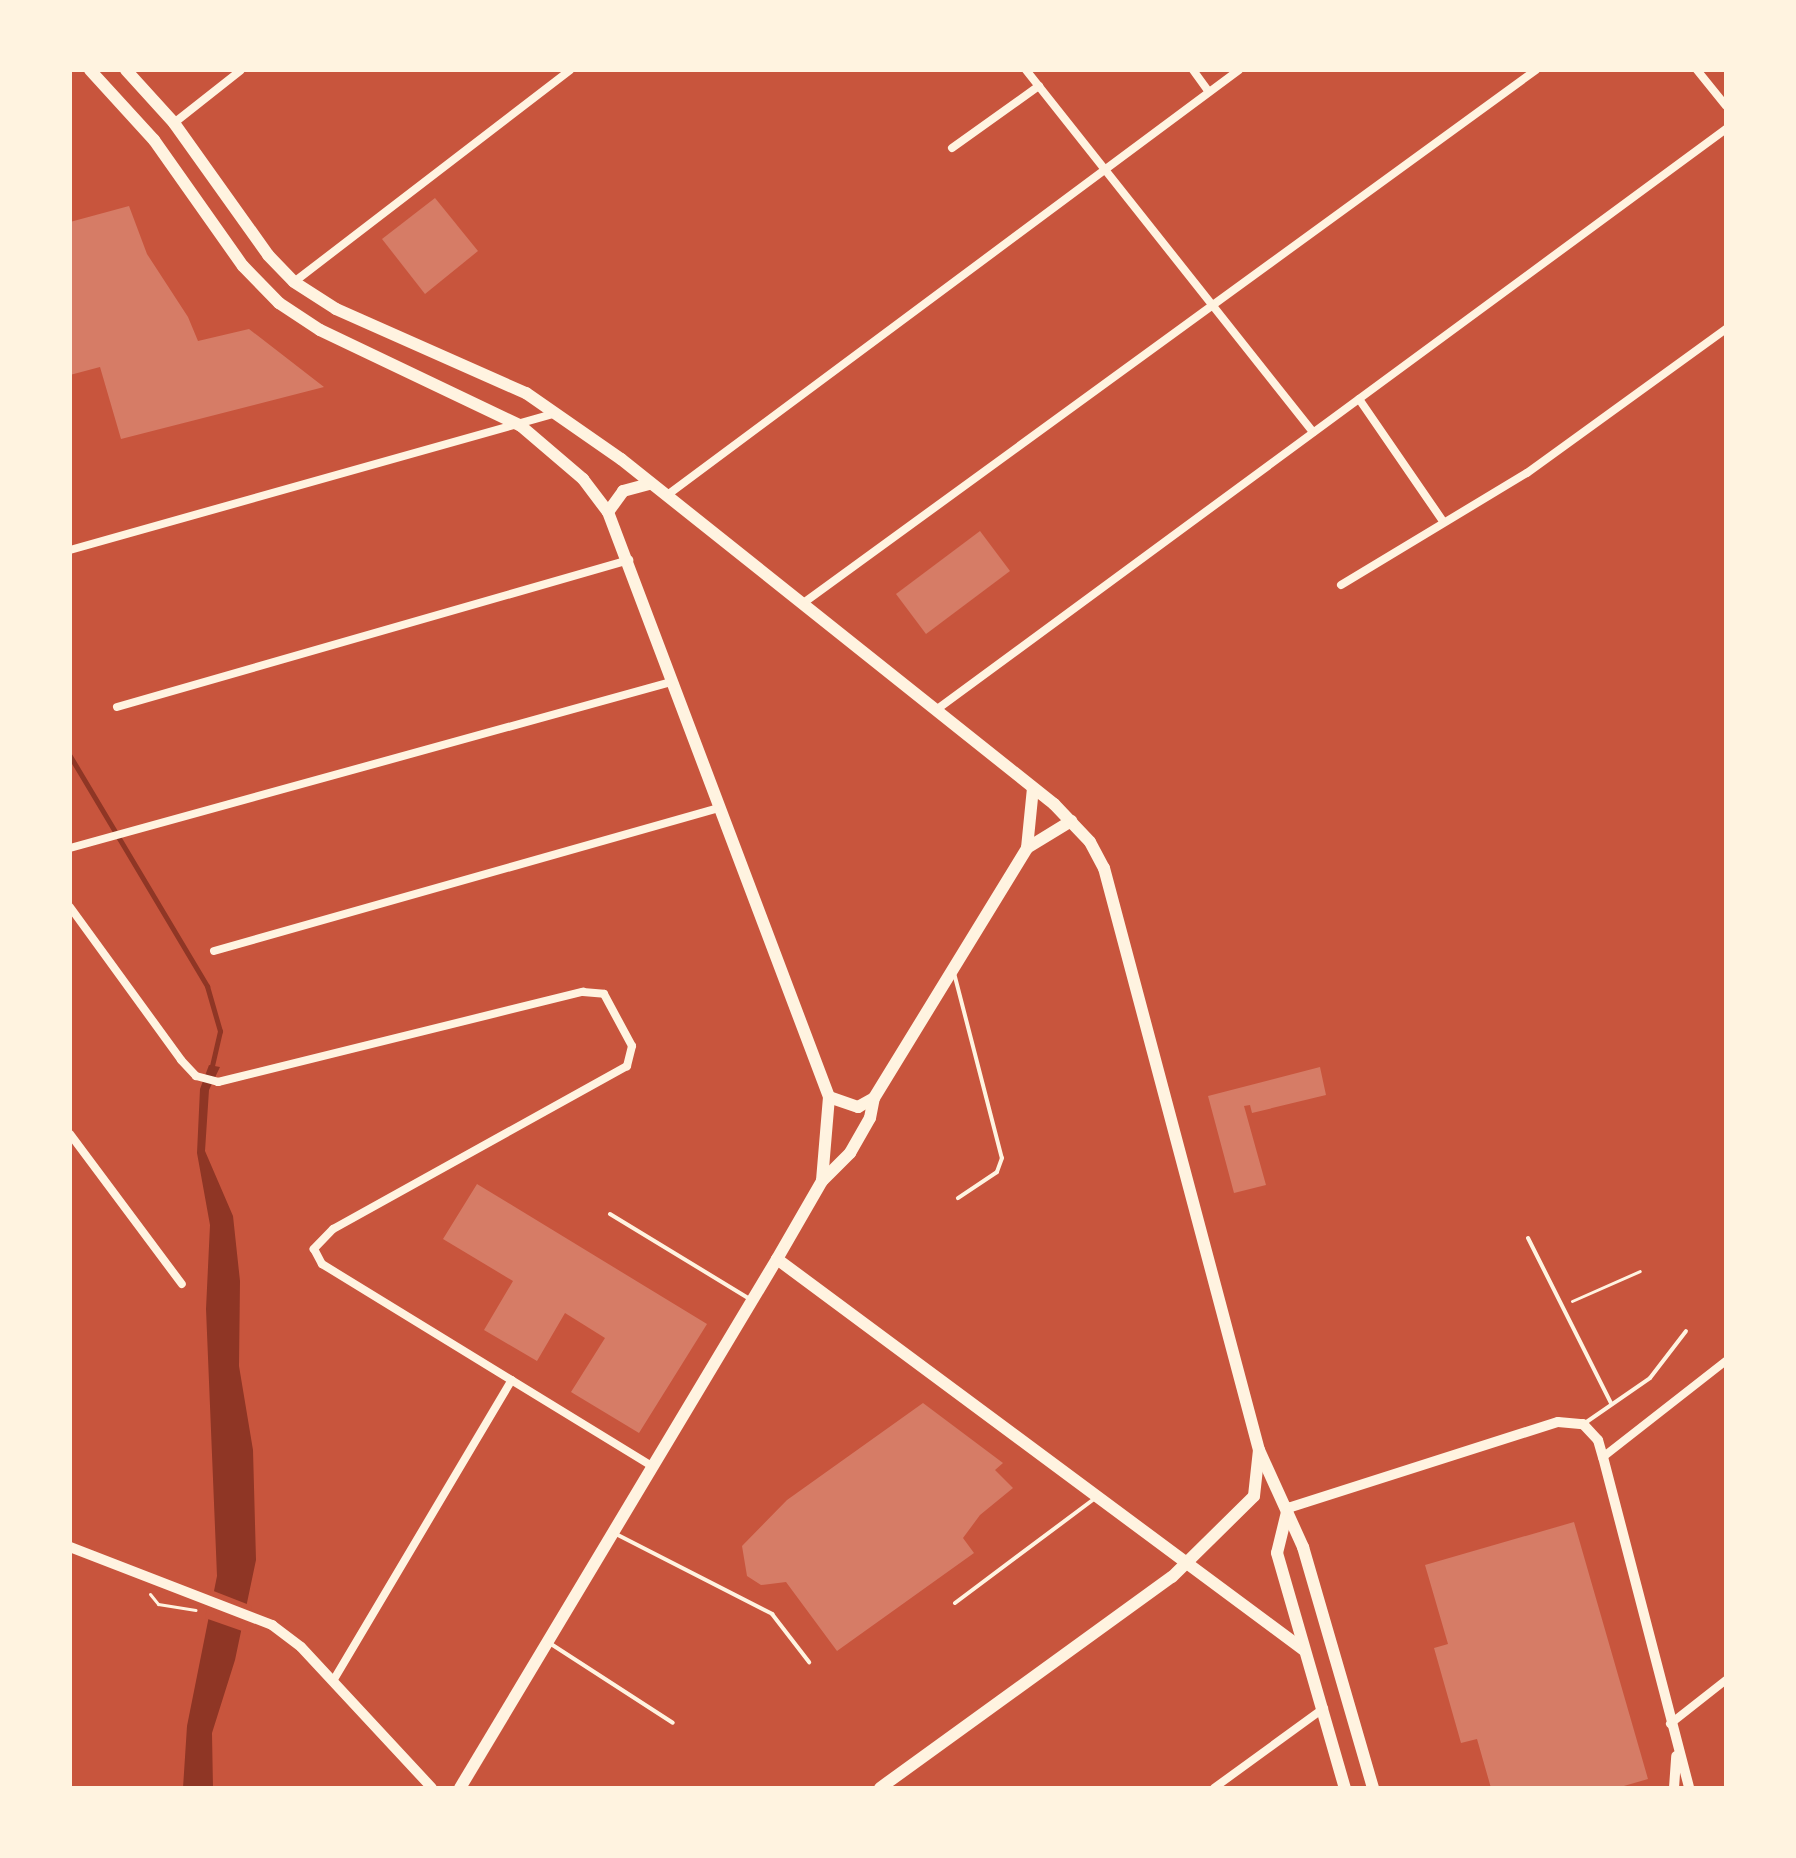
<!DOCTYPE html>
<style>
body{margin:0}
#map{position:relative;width:1796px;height:1858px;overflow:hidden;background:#c8553d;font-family:"Noto Sans",sans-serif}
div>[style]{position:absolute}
.water>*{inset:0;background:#8f3625}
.pier>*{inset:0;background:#c8553d}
.stream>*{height:5px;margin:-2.5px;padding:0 2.5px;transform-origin:2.5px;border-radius:2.5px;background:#8f3625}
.building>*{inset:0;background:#d67c66}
.path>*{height:3px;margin:-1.5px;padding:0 1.5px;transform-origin:1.5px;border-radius:1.5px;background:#fff3e0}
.service>*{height:4px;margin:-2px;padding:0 2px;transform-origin:2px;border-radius:2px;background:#fff3e0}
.minor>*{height:8px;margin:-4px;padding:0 4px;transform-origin:4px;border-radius:4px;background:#fff3e0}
.tertiary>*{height:10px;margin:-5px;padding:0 5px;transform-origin:5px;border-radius:5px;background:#fff3e0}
.secondary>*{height:12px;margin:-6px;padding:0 6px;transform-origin:6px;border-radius:6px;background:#fff3e0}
.primary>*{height:12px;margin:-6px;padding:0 6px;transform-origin:6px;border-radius:6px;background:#fff3e0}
span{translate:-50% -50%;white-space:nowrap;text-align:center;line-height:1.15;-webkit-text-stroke:8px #fff3e0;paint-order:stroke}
.frame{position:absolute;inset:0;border:72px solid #fff3e0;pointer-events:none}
</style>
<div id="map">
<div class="water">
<i style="clip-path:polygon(209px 1065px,220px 1067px,209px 1090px,205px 1151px,233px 1216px,240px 1281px,239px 1366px,253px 1450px,256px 1560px,235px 1660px,212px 1733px,213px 1788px,183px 1788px,187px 1726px,217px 1576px,206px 1309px,210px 1225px,197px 1153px,200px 1089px)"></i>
</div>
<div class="pier">
<i style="clip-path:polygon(211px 1590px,252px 1606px,245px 1632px,205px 1618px)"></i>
</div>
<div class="stream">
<i style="left:70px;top:756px;width:268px;rotate:59.2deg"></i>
<i style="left:207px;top:986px;width:47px;rotate:73.9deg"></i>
<i style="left:220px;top:1031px;width:40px;rotate:103deg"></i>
</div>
<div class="building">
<i style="clip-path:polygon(435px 198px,478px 251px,425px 294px,382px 239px)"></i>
<i style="clip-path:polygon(129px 206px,147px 254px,188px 317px,198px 341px,249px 329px,324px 387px,121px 439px,100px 367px,70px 375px,70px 222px)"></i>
<i style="clip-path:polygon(980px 531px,1010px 571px,926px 634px,896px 594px)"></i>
<i style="clip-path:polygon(1320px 1067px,1326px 1095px,1252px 1113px,1250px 1105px,1244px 1106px,1266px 1185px,1234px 1193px,1208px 1096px)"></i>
<i style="clip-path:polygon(477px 1184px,707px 1324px,639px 1433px,571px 1392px,605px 1338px,565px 1313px,537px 1361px,484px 1330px,513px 1281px,443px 1239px)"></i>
<i style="clip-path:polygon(923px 1403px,1003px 1463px,995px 1470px,1013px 1488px,980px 1515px,963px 1538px,974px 1553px,837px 1651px,786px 1582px,761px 1585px,747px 1576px,742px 1546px,787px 1500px)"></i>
<i style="clip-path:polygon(1574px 1522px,1648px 1779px,1617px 1788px,1491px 1788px,1477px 1739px,1461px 1743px,1434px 1648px,1448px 1644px,1425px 1565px)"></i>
</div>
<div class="path">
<i style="left:1572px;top:1301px;width:74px;rotate:-23.8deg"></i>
<i style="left:150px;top:1594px;width:13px;rotate:51deg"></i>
<i style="left:158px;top:1604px;width:38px;rotate:9deg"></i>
</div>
<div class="service">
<i style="left:954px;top:973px;width:191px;rotate:75.5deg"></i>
<i style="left:1002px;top:1158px;width:15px;rotate:110deg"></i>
<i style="left:997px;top:1172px;width:47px;rotate:146.3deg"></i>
<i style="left:610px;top:1214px;width:164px;rotate:31.3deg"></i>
<i style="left:1528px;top:1238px;width:185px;rotate:63.3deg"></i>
<i style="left:1585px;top:1423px;width:79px;rotate:-34.7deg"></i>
<i style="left:1650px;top:1378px;width:59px;rotate:-52.5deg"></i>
<i style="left:614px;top:1533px;width:178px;rotate:27.1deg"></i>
<i style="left:772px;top:1614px;width:61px;rotate:52.4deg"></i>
<i style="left:955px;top:1603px;width:174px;rotate:-36.8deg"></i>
<i style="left:551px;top:1644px;width:145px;rotate:32.9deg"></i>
</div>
<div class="minor">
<i style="left:1026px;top:70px;width:462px;rotate:51.6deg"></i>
<i style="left:1193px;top:70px;width:27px;rotate:54deg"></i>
<i style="left:1697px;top:70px;width:46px;rotate:51.1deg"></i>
<i style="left:174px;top:123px;width:85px;rotate:-38.3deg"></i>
<i style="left:952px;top:148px;width:107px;rotate:-35.5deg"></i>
<i style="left:294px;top:282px;width:348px;rotate:-37.5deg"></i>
<i style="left:1359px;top:399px;width:148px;rotate:55.5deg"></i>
<i style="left:666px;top:496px;width:714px;rotate:-36.63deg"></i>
<i style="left:70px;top:550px;width:502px;rotate:-15.73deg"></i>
<i style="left:1341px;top:585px;width:217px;rotate:-31.1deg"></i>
<i style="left:1527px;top:473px;width:246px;rotate:-35.9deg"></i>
<i style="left:802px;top:604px;width:908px;rotate:-36.04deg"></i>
<i style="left:117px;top:707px;width:533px;rotate:-16.02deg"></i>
<i style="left:936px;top:710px;width:981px;rotate:-36.33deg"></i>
<i style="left:70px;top:848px;width:624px;rotate:-15.44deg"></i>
<i style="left:70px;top:907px;width:189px;rotate:54deg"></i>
<i style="left:181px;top:1060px;width:22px;rotate:47deg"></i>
<i style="left:196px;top:1076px;width:23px;rotate:15deg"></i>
<i style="left:218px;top:1082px;width:376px;rotate:-13.9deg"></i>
<i style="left:583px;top:992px;width:21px;rotate:5deg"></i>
<i style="left:604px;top:994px;width:59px;rotate:61.7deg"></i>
<i style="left:632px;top:1046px;width:21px;rotate:104deg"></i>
<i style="left:627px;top:1066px;width:336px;rotate:151deg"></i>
<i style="left:333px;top:1229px;width:28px;rotate:134deg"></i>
<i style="left:314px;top:1249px;width:17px;rotate:62deg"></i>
<i style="left:322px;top:1264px;width:387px;rotate:31.5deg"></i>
<i style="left:214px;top:951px;width:525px;rotate:-15.81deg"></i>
<i style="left:70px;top:1134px;width:187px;rotate:53.3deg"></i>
<i style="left:1603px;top:1457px;width:156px;rotate:-38deg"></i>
<i style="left:333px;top:1681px;width:350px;rotate:-59.3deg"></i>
<i style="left:1670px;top:1724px;width:71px;rotate:-38.2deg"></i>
<i style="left:1214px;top:1788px;width:136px;rotate:-36deg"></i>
</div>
<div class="tertiary">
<i style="left:1288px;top:1508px;width:283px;rotate:-17.7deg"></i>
<i style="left:1558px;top:1422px;width:25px;rotate:5deg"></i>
<i style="left:1583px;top:1424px;width:22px;rotate:47deg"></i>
<i style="left:1598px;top:1440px;width:18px;rotate:74deg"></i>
<i style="left:1603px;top:1457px;width:342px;rotate:75.4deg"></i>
<i style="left:70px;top:1547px;width:217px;rotate:21.1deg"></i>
<i style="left:272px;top:1625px;width:36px;rotate:37deg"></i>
<i style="left:301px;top:1647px;width:192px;rotate:47.1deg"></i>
<i style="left:1674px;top:1788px;width:32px;rotate:-86deg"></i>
</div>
<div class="secondary">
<i style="left:1027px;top:848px;width:52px;rotate:-31.5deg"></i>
<i style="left:822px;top:1181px;width:40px;rotate:-45deg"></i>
<i style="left:850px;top:1153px;width:40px;rotate:-60.3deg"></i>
<i style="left:870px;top:1118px;width:20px;rotate:-79deg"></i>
<i style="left:874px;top:1098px;width:293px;rotate:-58.5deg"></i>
<i style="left:1027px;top:848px;width:60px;rotate:-84.3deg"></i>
<i style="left:460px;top:1788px;width:617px;rotate:-59.07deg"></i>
<i style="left:880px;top:1788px;width:360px;rotate:-35.9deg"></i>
<i style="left:1172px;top:1577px;width:115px;rotate:-44.6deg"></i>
<i style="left:1254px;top:1496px;width:46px;rotate:-83.8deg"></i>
</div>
<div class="primary">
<i style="left:90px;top:70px;width:95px;rotate:47.6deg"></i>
<i style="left:154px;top:140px;width:154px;rotate:54.8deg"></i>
<i style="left:243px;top:266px;width:52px;rotate:45.8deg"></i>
<i style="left:279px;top:303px;width:49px;rotate:33.4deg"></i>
<i style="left:320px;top:330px;width:223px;rotate:25.5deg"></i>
<i style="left:521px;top:426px;width:82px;rotate:40.5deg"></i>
<i style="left:583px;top:479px;width:41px;rotate:52.9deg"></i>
<i style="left:608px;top:512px;width:625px;rotate:69.3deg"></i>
<i style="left:829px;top:1097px;width:84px;rotate:94.8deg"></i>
<i style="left:822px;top:1181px;width:90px;rotate:120deg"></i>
<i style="left:777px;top:1259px;width:656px;rotate:36.57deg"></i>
<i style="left:126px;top:70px;width:72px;rotate:47.8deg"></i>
<i style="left:174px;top:123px;width:162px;rotate:54.5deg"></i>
<i style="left:268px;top:255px;width:37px;rotate:46deg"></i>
<i style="left:294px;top:282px;width:50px;rotate:32.7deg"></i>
<i style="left:336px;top:309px;width:208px;rotate:23.9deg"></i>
<i style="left:526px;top:393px;width:116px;rotate:34.8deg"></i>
<i style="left:621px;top:459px;width:554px;rotate:38.55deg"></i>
<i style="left:1054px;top:804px;width:52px;rotate:46.5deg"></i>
<i style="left:1090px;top:842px;width:30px;rotate:62deg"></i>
<i style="left:1104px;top:868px;width:602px;rotate:75.09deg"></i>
<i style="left:1259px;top:1450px;width:107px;rotate:65.6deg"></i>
<i style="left:1303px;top:1547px;width:251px;rotate:73.8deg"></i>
<i style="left:608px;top:512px;width:26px;rotate:-54deg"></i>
<i style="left:623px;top:491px;width:27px;rotate:-15deg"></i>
<i style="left:829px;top:1097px;width:31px;rotate:19deg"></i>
<i style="left:858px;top:1107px;width:18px;rotate:-29deg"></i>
<i style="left:1288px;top:1508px;width:46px;rotate:103.7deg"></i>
<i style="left:1277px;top:1553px;width:245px;rotate:73.9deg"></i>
</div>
<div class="frame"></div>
</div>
